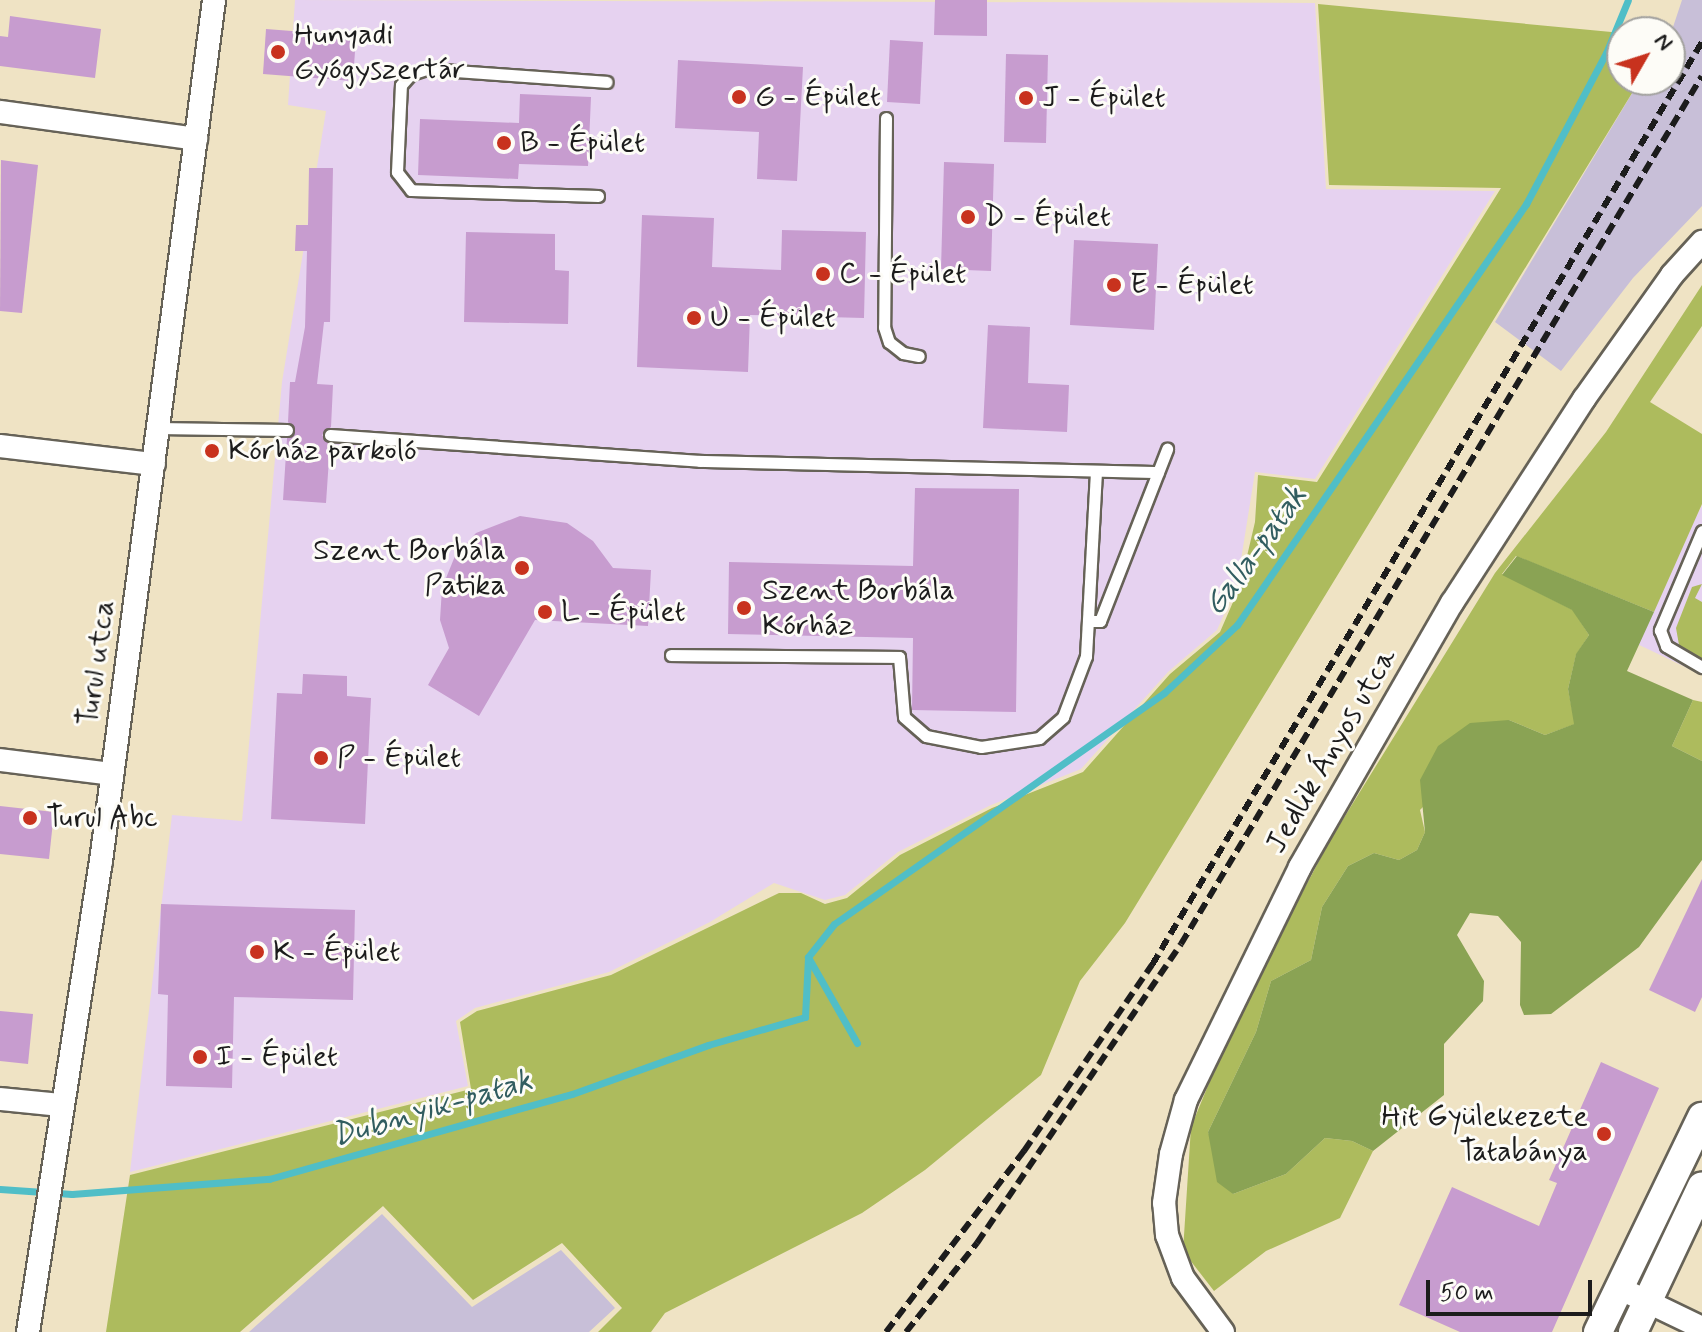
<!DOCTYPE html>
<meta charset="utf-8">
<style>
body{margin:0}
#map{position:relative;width:1702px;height:1332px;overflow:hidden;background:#efe3c4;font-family:Mynerve,sans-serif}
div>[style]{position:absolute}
.built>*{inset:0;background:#e6d2f0}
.industrial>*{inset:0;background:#c8bfd8}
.green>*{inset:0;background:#adbb5d}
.forest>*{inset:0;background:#8aa354}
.stream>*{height:7px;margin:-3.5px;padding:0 3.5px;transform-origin:3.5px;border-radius:3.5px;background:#50bec7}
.building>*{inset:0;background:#c79ccf}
.roads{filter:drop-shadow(2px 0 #666257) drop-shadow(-2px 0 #666257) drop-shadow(0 2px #666257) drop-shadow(0 -2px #666257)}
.service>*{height:11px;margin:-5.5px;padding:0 5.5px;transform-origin:5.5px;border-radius:5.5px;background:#fff}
.minor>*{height:22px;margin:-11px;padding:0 11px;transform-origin:11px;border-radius:11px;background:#fff}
.tertiary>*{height:28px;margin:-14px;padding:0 14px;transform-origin:14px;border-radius:14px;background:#fff}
.rail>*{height:6px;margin-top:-3px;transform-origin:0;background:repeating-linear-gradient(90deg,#1c1c1c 0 12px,transparent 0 18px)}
.dots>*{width:22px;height:22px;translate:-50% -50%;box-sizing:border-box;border:4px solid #fdfcf7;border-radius:50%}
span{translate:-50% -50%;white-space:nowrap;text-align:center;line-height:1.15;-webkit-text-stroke:6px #fdfcf7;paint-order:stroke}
.poi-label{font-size:30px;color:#1c1c1c}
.left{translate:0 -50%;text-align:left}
.right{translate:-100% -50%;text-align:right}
.street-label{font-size:30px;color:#1c1c1c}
.water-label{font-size:32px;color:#315d60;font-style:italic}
.north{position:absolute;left:1606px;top:16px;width:80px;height:80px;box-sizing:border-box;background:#fdfcf7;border:2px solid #a3a29f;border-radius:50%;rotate:51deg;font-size:22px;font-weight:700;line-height:32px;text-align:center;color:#1c1c1c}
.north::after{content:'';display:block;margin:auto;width:28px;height:36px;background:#c8321e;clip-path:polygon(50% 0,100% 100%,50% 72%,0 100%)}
.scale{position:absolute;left:1426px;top:1280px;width:166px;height:36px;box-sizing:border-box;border:4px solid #1c1c1c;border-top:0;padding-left:10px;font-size:24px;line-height:28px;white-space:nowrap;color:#1c1c1c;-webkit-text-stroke:6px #fdfcf7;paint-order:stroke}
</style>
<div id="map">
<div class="built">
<i style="clip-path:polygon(295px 0,1315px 3px,1326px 189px,1495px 191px,1315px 479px,1255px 472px,1237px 585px,1217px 630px,1168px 672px,1081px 769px,991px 805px,898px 852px,845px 895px,825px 900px,774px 883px,710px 922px,609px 972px,475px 1008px,456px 1021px,468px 1086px,130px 1172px,172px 815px,242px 821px,282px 382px,326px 111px,288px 105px)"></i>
<i style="clip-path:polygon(1702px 505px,1702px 675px,1631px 641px)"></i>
</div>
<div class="industrial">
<i style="clip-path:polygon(1682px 0,1702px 0,1702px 206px,1633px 278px,1561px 371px,1495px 322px,1640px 80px,1670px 80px,1670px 36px)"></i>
<i style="clip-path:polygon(382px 1214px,472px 1307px,561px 1250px,615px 1308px,589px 1332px,249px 1332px)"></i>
</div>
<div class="green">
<i style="clip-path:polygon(1318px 4px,1622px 33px,1622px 80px,1640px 80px,1125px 923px,1080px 981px,1041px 1075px,925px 1170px,862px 1213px,665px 1313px,651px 1332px,598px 1332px,622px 1308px,562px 1243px,473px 1300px,383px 1206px,240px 1332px,106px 1332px,130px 1175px,471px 1089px,460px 1022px,477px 1011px,611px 975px,779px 893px,801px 893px,825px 904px,847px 898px,900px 855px,992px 808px,1083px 772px,1170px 674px,1220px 632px,1240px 586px,1255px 522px,1258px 475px,1317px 482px,1501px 188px,1329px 185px)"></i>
<i style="clip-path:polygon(1702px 285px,1702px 326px,1650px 402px,1702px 434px,1702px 504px,1654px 612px,1516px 556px,1502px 574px,1573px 610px,1589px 635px,1576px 655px,1568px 689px,1575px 724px,1545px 735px,1509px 720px,1420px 810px,1425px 832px,1417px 850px,1399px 860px,1374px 853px,1348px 866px,1322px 907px,1311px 960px,1271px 981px,1256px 1032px,1208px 1132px,1233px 1194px,1286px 1174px,1325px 1138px,1352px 1141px,1373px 1151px,1340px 1218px,1266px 1251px,1214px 1291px,1183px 1251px,1191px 1127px,1235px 1020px,1329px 842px,1495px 573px,1606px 432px)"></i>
<i style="clip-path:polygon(1702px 584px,1695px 598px,1702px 602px,1702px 659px,1679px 645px,1676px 628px,1692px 587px)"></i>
<i style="clip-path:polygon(1693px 700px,1702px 702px,1702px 761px,1672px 746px)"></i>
</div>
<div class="forest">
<i style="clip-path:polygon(1517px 556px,1654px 612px,1627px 671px,1693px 700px,1672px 746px,1702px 761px,1702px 860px,1639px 947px,1551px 1014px,1524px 1015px,1520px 1005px,1521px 942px,1498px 916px,1470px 913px,1457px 935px,1484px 981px,1483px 1001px,1444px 1044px,1444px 1095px,1373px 1151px,1352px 1141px,1325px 1138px,1286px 1174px,1233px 1194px,1217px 1182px,1208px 1132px,1256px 1032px,1271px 981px,1311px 960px,1322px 907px,1348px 866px,1374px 853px,1399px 860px,1417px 850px,1425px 832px,1420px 780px,1438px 746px,1470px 723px,1509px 720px,1545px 735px,1574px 724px,1568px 689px,1576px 654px,1589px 635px,1572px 610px,1502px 575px)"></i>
</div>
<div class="stream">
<i style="left:857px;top:1043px;width:99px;rotate:-119.7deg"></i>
<i style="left:808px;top:957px;width:42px;rotate:-51.8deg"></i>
<i style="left:834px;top:924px;width:403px;rotate:-35deg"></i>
<i style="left:1164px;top:693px;width:100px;rotate:-43deg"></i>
<i style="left:1237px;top:625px;width:511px;rotate:-55.53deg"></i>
<i style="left:1526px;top:204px;width:171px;rotate:-62.1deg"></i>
<i style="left:1606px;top:53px;width:57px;rotate:-67.5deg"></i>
<i style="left:0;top:1189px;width:72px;rotate:4deg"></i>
<i style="left:72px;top:1194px;width:198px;rotate:-4.4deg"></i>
<i style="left:269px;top:1179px;width:315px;rotate:-15.7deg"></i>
<i style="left:572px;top:1094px;width:145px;rotate:-19.8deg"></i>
<i style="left:708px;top:1045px;width:101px;rotate:-16.1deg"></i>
<i style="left:805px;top:1017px;width:59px;rotate:-87.1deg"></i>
</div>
<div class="building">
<i style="clip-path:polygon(935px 0,987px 0,987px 36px,934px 35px)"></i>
<i style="clip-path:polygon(10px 16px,101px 29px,95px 78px,0 66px,0 36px,8px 37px)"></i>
<i style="clip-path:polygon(266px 29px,356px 36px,353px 81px,263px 74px)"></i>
<i style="clip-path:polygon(890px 40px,923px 42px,920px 104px,887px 102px)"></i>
<i style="clip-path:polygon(1006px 54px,1048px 55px,1046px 143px,1004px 142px)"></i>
<i style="clip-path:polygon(678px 60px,803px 67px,797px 181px,757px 179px,759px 132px,675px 128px)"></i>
<i style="clip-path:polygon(520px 94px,591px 97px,588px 166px,519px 164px,518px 179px,418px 175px,420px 119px,519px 123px)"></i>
<i style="clip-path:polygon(1px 160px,38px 165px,22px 313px,0 311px)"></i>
<i style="clip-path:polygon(944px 162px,994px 164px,991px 271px,941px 269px)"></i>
<i style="clip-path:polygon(309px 168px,333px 168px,330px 322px,324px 322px,317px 384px,333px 385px,331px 427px,322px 435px,330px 444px,326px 503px,283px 500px,287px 438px,295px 431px,288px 422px,290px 382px,295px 382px,305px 327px,307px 251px,295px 251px,296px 225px,308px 225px)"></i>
<i style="clip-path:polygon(642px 215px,714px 218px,712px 267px,781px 270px,782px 230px,866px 232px,864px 318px,750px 315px,748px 372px,637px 367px)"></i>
<i style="clip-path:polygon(466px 232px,555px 234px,555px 270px,569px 271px,568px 324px,464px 322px)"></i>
<i style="clip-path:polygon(1074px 240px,1158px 244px,1154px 330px,1070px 325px)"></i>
<i style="clip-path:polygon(988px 325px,1030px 327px,1028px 383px,1069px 385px,1067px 432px,983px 428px)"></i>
<i style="clip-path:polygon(915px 488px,1019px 489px,1016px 712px,912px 710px,913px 638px,728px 634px,729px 562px,913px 566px)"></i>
<i style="clip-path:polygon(520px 516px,567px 523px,593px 541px,613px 568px,651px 570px,648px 626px,535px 620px,479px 716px,428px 685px,449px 648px,440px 620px,442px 588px,455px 556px,476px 533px)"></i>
<i style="clip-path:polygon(303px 674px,347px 676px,347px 696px,371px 698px,365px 824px,271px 819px,277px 693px,302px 694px)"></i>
<i style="clip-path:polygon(0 806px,54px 812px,49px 859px,0 854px)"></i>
<i style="clip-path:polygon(1702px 879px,1702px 997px,1695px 1012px,1649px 990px)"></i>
<i style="clip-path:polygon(161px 904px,355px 910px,353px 1000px,234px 997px,232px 1088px,166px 1086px,168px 995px,158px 994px)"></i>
<i style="clip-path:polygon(0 1011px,33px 1014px,28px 1064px,0 1061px)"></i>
<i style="clip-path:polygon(1601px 1062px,1659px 1088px,1552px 1332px,1460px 1332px,1399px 1305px,1452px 1187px,1539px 1226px,1557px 1183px,1549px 1180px)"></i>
</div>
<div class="roads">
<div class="service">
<i style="left:886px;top:118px;width:209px;rotate:90.5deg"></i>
<i style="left:884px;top:327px;width:16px;rotate:72deg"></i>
<i style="left:889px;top:342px;width:18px;rotate:38deg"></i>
<i style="left:903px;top:353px;width:16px;rotate:11deg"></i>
<i style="left:598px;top:196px;width:187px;rotate:-178.2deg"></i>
<i style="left:411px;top:190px;width:23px;rotate:-128deg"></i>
<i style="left:397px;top:172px;width:87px;rotate:-87.4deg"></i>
<i style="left:401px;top:85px;width:15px;rotate:-48deg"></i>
<i style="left:411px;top:74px;width:16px;rotate:-18deg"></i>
<i style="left:426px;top:69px;width:181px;rotate:4.1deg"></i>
<i style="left:158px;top:428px;width:129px;rotate:0.9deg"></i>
<i style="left:330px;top:435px;width:371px;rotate:4deg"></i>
<i style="left:700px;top:461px;width:458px;rotate:1.4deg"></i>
<i style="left:1702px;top:531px;width:108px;rotate:113deg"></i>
<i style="left:1660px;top:630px;width:17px;rotate:69deg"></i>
<i style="left:1666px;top:646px;width:42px;rotate:30.3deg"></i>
<i style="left:1089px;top:621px;width:11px"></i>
<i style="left:1100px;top:621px;width:185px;rotate:-68.7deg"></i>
<i style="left:671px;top:655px;width:228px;rotate:0.5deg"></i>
<i style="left:899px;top:657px;width:60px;rotate:85.2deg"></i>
<i style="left:904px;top:717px;width:29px;rotate:41deg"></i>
<i style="left:926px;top:736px;width:56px;rotate:11.3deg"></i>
<i style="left:981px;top:747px;width:59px;rotate:-8.8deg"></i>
<i style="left:1039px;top:738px;width:32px;rotate:-41deg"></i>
<i style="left:1063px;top:717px;width:65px;rotate:-69.3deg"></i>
<i style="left:1086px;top:656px;width:185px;rotate:-86.9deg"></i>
</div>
<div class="minor">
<i style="left:0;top:112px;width:198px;rotate:7.8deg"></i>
<i style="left:0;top:446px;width:155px;rotate:6.7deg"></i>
<i style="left:0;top:760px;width:113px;rotate:7.1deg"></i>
<i style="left:0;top:1099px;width:60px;rotate:5.7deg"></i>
<i style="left:1619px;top:1288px;width:92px;rotate:25.7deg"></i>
<i style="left:28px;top:1332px;width:477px;rotate:-81.2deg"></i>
<i style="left:101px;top:861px;width:868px;rotate:-82.52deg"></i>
<i style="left:1223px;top:1332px;width:67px;rotate:-126.5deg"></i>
<i style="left:1183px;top:1278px;width:46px;rotate:-110.4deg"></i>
<i style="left:1167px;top:1235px;width:32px;rotate:-95deg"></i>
<i style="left:1164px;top:1203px;width:49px;rotate:-81.9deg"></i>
<i style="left:1171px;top:1154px;width:56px;rotate:-74.5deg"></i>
<i style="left:1186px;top:1100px;width:259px;rotate:-63.9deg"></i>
<i style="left:1300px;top:867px;width:305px;rotate:-60.1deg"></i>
<i style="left:1452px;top:603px;width:243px;rotate:-57.1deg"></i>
<i style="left:1584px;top:399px;width:152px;rotate:-54.6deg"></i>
<i style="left:1672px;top:275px;width:45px;rotate:-47.7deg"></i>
</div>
<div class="tertiary">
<i style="left:1598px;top:1332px;width:239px;rotate:-64.2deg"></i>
<i style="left:1633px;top:1332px;width:161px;rotate:-64.7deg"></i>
</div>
</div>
<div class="rail">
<i style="left:886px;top:1332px;width:228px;rotate:-52.7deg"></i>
<i style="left:1024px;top:1151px;width:226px;rotate:-55.5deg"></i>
<i style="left:1152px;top:965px;width:1074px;rotate:-59.21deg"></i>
<i style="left:906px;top:1332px;width:114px;rotate:-51.4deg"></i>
<i style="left:977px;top:1243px;width:362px;rotate:-55.7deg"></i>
<i style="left:1181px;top:944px;width:1012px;rotate:-59.03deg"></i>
</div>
<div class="dots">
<i style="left:278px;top:52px;background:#c8321e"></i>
<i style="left:739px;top:97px;background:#c8321e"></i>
<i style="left:1026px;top:98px;background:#c8321e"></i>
<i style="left:504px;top:143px;background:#c8321e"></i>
<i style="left:968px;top:217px;background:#c8321e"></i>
<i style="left:823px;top:274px;background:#c8321e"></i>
<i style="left:1114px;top:285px;background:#c8321e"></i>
<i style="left:694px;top:318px;background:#c8321e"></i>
<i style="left:212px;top:451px;background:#c8321e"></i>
<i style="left:522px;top:568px;background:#c8321e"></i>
<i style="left:744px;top:608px;background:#c8321e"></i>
<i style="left:545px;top:612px;background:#c8321e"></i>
<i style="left:321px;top:758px;background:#c8321e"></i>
<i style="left:30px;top:818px;background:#c8321e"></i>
<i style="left:257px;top:952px;background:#c8321e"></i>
<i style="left:200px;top:1057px;background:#c8321e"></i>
<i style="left:1604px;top:1134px;background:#c8321e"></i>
</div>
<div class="poi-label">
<span class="left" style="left:294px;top:52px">Hunyadi<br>Gyógyszertár</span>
<span class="left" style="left:755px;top:97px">G - Épület</span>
<span class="left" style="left:1042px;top:98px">J - Épület</span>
<span class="left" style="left:520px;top:143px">B - Épület</span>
<span class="left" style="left:984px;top:217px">D - Épület</span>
<span class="left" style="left:839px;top:274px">C - Épület</span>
<span class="left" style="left:1130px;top:285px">E - Épület</span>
<span class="left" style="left:710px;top:318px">U - Épület</span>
<span class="left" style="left:228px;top:451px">Kórház parkoló</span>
<span class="right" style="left:506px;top:568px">Szent Borbála<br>Patika</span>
<span class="left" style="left:762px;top:608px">Szent Borbála<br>Kórház</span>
<span class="left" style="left:561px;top:612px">L - Épület</span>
<span class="left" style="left:337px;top:758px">P - Épület</span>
<span class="left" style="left:46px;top:818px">Turul Abc</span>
<span class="left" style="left:273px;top:952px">K - Épület</span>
<span class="left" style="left:216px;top:1057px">I - Épület</span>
<span class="right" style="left:1588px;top:1134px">Hit Gyülekezete<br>Tatabánya</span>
</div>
<div class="street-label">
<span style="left:97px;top:663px;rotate:-82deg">Turul utca</span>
<span style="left:1332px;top:751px;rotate:-60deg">Jedlik Ányos utca</span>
</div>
<div class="water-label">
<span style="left:1256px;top:551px;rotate:-54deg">Galla-patak</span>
<span style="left:432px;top:1109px;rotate:-16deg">Dubnyik-patak</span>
</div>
<div class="north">N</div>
<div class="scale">50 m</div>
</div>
